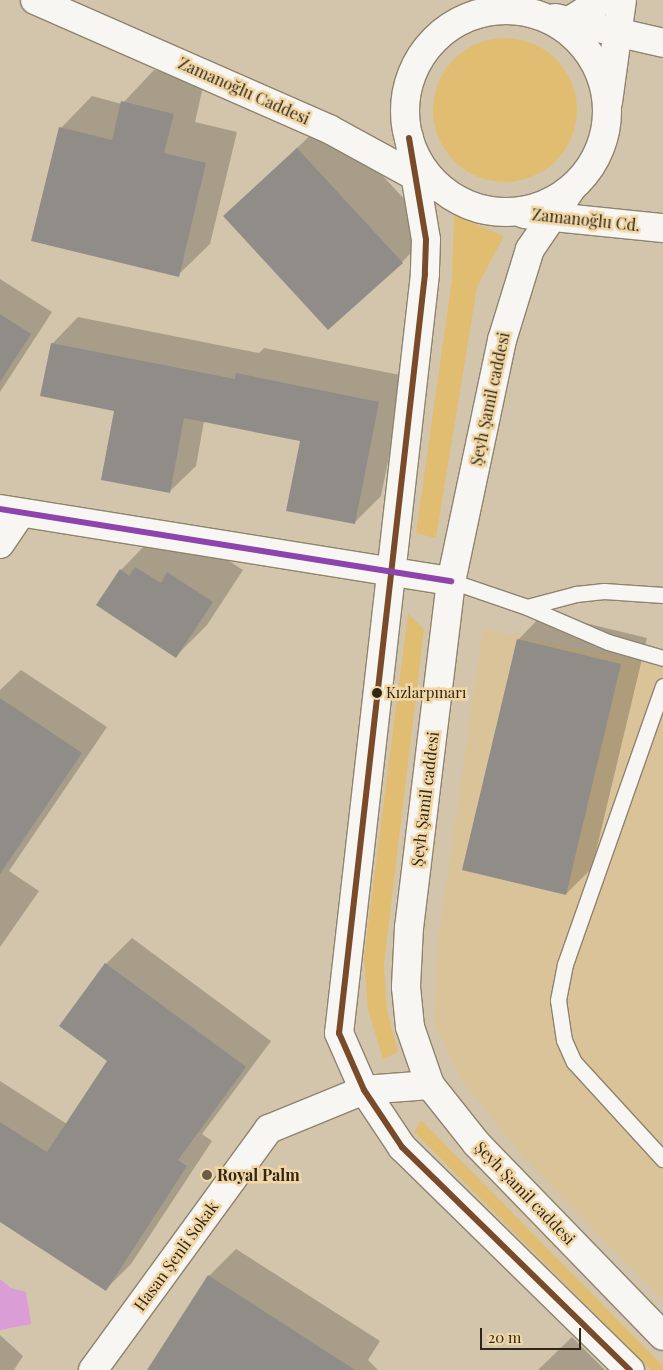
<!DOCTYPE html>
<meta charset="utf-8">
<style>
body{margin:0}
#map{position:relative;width:663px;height:1370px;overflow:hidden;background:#d3c5ab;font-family:"Playfair Display",serif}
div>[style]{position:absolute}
.built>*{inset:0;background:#dac399}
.green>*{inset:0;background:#e1bd72}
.round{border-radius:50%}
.water>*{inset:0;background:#da9dd5}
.shadow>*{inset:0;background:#0003}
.building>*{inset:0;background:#908d89}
.roads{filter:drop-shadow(1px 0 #8e836e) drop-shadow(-1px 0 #8e836e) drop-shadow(0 1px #8e836e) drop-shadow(0 -1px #8e836e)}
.service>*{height:15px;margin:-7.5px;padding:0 7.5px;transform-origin:7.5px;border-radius:7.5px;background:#f8f6f2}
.minor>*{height:28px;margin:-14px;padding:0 14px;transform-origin:14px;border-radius:14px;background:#f8f6f2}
.secondary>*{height:28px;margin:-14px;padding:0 14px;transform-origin:14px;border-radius:14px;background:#f8f6f2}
.trunk>*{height:28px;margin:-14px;padding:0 14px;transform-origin:14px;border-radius:14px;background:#f8f6f2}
.trunk>.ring{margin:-14px;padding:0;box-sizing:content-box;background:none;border:28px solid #f8f6f2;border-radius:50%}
.bus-1>*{height:6px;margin:-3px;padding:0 3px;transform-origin:3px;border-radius:3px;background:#7a4b2a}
.bus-2>*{height:6px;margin:-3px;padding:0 3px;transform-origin:3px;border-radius:3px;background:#8e44ad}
.dots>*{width:14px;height:14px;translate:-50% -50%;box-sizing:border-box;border:2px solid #f1d7a7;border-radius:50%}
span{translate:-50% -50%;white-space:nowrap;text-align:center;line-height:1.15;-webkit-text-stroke:5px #f1d7a7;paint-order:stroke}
.bus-label{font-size:15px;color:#302613}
.left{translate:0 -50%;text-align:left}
.street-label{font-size:16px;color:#302613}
.poi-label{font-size:16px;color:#302613;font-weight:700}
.scale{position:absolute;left:480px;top:1328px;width:101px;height:22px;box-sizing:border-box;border:2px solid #302613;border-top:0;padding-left:6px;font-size:15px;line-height:18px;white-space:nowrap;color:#302613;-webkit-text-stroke:4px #f1d7a7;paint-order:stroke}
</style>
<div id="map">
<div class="built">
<i style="clip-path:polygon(483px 629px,663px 666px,663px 1301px,524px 1158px,460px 1078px,434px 1023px,438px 939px)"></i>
</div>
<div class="green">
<i class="round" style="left:433px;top:38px;width:144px;height:144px"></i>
<i style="clip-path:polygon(454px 215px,504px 236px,477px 287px,436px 538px,416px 533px,452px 279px)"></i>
<i style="clip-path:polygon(408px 614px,424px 629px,384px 964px,387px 1010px,398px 1052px,383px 1059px,368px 1010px,364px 957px)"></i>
<i style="clip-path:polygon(421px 1120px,663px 1366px,663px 1370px,651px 1370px,414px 1132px)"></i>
</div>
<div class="water">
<i style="clip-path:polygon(0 1279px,11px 1288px,26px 1292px,31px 1324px,0 1330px)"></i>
</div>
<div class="shadow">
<i style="clip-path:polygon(154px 70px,204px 82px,195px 122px,237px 132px,210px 244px,178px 275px,61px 128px,92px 96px,122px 104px)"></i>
<i style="clip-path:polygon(329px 118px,433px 230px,402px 262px,224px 216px)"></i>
<i style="clip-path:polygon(0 279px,52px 312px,0 392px)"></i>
<i style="clip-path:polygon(78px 317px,259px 353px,264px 348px,405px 376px,381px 496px,355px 522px,302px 440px,204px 421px,196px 466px,169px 492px,116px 410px,52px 344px)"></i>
<i style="clip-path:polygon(152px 538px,200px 542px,243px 570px,207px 625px,176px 656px,97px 605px,121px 570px)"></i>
<i style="clip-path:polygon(544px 613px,647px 638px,592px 868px,566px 894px,518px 640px)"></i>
<i style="clip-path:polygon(21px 670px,107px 727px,9px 871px,39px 891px,0 947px,0 690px)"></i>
<i style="clip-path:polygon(132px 938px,271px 1041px,202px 1134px,212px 1141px,131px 1264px,106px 1289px,0 1221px,0 1081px,67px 1124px,108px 1060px,61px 1025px,106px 964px)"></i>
<i style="clip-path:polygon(236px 1249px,380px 1341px,368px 1360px,378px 1370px,162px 1370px,209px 1276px)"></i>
<i style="clip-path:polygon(0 1335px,23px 1356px,14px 1370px,0 1370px)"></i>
<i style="clip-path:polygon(572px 1337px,605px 1370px,538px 1370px)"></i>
</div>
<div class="building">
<i style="clip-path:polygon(121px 101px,174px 114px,164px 153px,206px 163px,179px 277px,31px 241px,59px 127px,112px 140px)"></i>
<i style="clip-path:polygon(297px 148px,403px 263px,328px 330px,223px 216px)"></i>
<i style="clip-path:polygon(0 314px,31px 334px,0 382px)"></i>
<i style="clip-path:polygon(51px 343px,235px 379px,236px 373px,379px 402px,355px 524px,286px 511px,300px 441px,184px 418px,170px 493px,101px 480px,114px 411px,40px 396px)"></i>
<i style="clip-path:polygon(135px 567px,161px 583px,167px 572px,213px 602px,176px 658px,96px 605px,120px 569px,129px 576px)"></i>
<i style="clip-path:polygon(517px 639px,621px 664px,566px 895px,462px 870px)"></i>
<i style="clip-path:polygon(0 698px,82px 753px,0 874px)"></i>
<i style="clip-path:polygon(105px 963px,246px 1067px,178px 1160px,187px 1166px,106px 1291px,0 1222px,0 1122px,47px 1152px,107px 1061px,59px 1026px)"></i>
<i style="clip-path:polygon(208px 1275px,355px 1370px,147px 1370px)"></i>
</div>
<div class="roads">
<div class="service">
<i style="left:451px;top:581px;width:80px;rotate:18.9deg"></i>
<i style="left:527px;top:607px;width:88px;rotate:23.4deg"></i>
<i style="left:608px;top:642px;width:57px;rotate:16.2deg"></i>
<i style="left:527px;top:607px;width:51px;rotate:-14.9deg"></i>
<i style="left:576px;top:594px;width:28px;rotate:-6deg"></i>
<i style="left:604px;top:591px;width:59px;rotate:3.9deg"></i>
<i style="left:663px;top:686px;width:295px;rotate:109.4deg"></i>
<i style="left:565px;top:964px;width:37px;rotate:101deg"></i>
<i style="left:558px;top:1000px;width:40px;rotate:81.5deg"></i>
<i style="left:564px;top:1040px;width:24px;rotate:66deg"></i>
<i style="left:574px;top:1062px;width:132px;rotate:47.5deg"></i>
</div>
<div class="minor">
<i style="left:569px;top:21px;width:39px;rotate:-32deg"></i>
<i style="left:608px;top:102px;width:103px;rotate:-82.2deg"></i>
<i style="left:0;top:509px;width:457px;rotate:9.1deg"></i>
<i style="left:0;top:544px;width:36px;rotate:-56deg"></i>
<i style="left:93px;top:1370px;width:298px;rotate:-53.9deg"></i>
<i style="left:269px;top:1129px;width:103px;rotate:-22.3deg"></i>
</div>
<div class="secondary">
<i style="left:409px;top:138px;width:103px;rotate:80.5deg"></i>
<i style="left:426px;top:240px;width:34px;rotate:92deg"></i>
<i style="left:425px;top:274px;width:764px;rotate:96.46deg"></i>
<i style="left:339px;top:1033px;width:62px;rotate:66.3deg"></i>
<i style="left:364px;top:1090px;width:69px;rotate:56.3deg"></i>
<i style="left:402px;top:1147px;width:319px;rotate:44.4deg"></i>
<i style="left:571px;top:189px;width:73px;rotate:124.3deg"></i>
<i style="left:530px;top:249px;width:95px;rotate:107.1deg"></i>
<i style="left:502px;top:340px;width:246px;rotate:101.9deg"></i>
<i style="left:451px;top:581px;width:349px;rotate:96.9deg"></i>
<i style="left:409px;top:927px;width:60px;rotate:92.9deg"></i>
<i style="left:406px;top:987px;width:40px;rotate:84.3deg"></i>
<i style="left:410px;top:1027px;width:61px;rotate:71deg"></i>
<i style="left:430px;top:1085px;width:75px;rotate:51.5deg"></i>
<i style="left:477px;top:1144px;width:267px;rotate:45.9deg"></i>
<i style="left:364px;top:1090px;width:66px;rotate:-4.3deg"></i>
</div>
<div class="trunk">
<i style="left:35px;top:0;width:321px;rotate:23.7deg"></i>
<i style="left:329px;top:129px;width:121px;rotate:28.7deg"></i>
<i class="ring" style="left:405px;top:10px;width:174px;height:174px"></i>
<i style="left:555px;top:18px;width:111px;rotate:13deg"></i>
<i style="left:524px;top:214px;width:140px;rotate:5.8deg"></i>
</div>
</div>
<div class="bus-1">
<i style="left:409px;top:138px;width:103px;rotate:80.5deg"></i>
<i style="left:426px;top:240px;width:34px;rotate:92deg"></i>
<i style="left:425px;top:274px;width:764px;rotate:96.46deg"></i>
<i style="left:339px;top:1033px;width:62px;rotate:66.3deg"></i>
<i style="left:364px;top:1090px;width:69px;rotate:56.3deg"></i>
<i style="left:402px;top:1147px;width:319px;rotate:44.4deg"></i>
</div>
<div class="bus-2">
<i style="left:0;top:509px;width:457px;rotate:9.1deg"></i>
</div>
<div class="dots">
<i style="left:377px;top:693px;background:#302613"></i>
<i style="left:207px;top:1175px;background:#695e48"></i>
</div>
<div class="bus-label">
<span class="left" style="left:386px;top:693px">Kızlarpınarı</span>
</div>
<div class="street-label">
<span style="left:244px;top:91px;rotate:24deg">Zamanoğlu Caddesi</span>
<span style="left:586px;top:220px;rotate:6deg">Zamanoğlu Cd.</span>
<span style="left:490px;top:399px;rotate:-78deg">Şeyh Şamil caddesi</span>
<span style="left:425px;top:799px;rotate:-83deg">Şeyh Şamil caddesi</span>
<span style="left:525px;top:1193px;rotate:46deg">Şeyh Şamil caddesi</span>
<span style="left:176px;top:1256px;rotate:-54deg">Hasan Şenli Sokak</span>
</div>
<div class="poi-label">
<span class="left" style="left:217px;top:1175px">Royal Palm</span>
</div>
<div class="scale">20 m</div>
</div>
